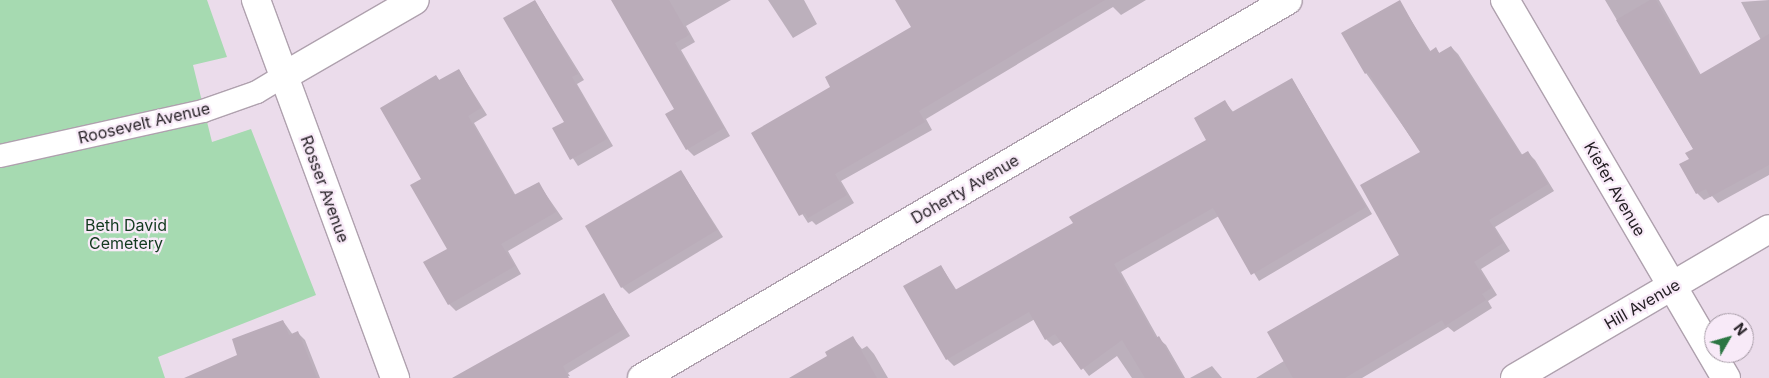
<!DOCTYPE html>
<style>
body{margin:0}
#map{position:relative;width:1769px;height:378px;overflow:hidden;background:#ebdceb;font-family:Inter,sans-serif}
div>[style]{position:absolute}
.green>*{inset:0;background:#a6dab1}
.shadow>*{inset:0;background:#0003}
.building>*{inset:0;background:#baacb9}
.roads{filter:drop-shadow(1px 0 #afa1ae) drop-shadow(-1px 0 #afa1ae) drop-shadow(0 1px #afa1ae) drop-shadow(0 -1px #afa1ae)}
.service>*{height:22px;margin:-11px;padding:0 11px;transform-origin:11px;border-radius:11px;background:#fff}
.minor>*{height:28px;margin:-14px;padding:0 14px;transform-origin:14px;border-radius:14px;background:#fff}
span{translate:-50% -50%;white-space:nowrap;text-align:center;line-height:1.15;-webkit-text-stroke:4.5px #f8eaf8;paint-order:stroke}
.street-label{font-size:16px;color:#252025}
.park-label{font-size:16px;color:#12391e}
.north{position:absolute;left:1704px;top:313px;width:50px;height:50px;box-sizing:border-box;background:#f8eaf8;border:1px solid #a499a4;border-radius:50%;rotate:52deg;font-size:14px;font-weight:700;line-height:20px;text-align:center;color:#252025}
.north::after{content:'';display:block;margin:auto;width:18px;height:22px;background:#2c7643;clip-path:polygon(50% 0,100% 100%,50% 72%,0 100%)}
</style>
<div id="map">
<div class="green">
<i style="clip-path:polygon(0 0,207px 0,227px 57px,193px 65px,212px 142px,251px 129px,316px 295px,158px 357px,165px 378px,0 378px)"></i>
</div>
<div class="shadow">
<i style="clip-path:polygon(612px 0,731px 0,686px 26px,695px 42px,681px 50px,730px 136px,694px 156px,687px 149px,667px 115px,676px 110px)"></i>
<i style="clip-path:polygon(768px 0,804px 0,817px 24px,793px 38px)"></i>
<i style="clip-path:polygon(897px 0,1146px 0,1121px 15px,1113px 7px,926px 119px,932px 130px,841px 181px,854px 203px,816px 225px,812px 221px,808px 223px,752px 134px,832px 87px,913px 27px)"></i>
<i style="clip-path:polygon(1605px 0,1659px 0,1701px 75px,1761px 40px,1741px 2px,1769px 0,1769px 175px,1718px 203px,1712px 196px,1704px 200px,1697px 193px,1690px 159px,1694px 150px)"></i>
<i style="clip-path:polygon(535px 1px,584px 80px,577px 84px,613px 146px,578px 166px,554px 129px,565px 122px)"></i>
<i style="clip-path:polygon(1399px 1px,1431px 52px,1436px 49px,1440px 54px,1451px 47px,1458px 54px,1523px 156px,1528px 153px,1535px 160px,1554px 191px,1495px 227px,1510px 251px,1481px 269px,1497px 295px,1488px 301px,1492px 308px,1454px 332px,1448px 327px,1362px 378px,1256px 378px,1284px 361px,1401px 255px,1421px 152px,1366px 73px)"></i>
<i style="clip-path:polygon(459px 70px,487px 115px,474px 123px,516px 196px,538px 183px,563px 219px,508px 251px,521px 274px,456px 311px,449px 304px,449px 249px,423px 179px,436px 76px,440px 81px)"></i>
<i style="clip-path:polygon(1292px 79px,1372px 214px,1259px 281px,1219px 216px,1121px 272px,1158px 338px,1166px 345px,1185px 378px,1132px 378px,1117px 356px,1089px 376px,1062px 341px,1053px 346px,1046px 339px,1035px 319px,954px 366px,947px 359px,941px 266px,957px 291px,1074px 224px,1208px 140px,1225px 102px,1234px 113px)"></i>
<i style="clip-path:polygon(681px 171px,723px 237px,629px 294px,622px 287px)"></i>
<i style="clip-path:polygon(604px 295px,630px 336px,568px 373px,570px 376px,480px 378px)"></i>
<i style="clip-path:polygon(283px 321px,293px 335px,298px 333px,305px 340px,320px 378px,244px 378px,239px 355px)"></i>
<i style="clip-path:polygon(853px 338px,862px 349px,867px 346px,874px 354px,888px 378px,792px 378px,829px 357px)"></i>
<i style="clip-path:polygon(1212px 366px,1222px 378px,1190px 378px)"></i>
</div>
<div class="building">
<i style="clip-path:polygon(535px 0,578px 74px,572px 77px,607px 139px,570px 160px,552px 128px,564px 122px,503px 18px)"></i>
<i style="clip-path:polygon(611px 0,669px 0,689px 35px,675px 43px,724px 128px,686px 150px,665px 114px,674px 109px)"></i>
<i style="clip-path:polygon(895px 0,1105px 0,919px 111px,925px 122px,835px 174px,847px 195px,808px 218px,805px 213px,799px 216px,751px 133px,830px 87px,825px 77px,911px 27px)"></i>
<i style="clip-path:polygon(1400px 0,1429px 52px,1436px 47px,1439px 53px,1451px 46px,1521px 155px,1528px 151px,1548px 184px,1489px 220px,1503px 243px,1474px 262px,1491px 288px,1482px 294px,1486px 300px,1445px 326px,1442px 320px,1345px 378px,1293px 378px,1267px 332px,1399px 255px,1360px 185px,1420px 152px,1368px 72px,1365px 74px,1341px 33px)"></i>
<i style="clip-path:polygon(1650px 0,1656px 0,1699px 75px,1769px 34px,1769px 165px,1710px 197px,1706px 189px,1696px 194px,1679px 164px,1689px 159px,1685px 153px,1693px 149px,1616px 20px)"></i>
<i style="clip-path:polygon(459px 69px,481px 108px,468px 116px,514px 195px,539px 182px,556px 212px,501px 244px,515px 266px,448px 305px,423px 262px,447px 249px,410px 185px,421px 179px,380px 108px,436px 75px,439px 80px)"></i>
<i style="clip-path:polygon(1292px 78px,1366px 207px,1251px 275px,1213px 208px,1114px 264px,1156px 338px,1159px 336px,1183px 378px,1145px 378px,1122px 340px,1081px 370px,1055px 334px,1045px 340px,1029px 312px,946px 360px,903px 286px,941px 265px,955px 290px,1073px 223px,1069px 217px,1206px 140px,1194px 118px,1225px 100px,1232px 112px)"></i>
<i style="clip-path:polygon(681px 170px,717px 230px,621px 288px,585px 226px)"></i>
<i style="clip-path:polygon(604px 293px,624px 329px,563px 366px,569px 378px,452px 378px)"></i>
<i style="clip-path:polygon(283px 320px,289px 335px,298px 331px,317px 378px,184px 378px,237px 355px,232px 339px)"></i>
<i style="clip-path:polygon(853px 336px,877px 378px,789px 378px,827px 356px,825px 352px)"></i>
</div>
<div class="roads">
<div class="service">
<i style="left:0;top:156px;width:208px;rotate:-12.5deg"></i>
<i style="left:203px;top:111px;width:57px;rotate:-19.4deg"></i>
<i style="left:257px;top:92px;width:31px;rotate:-31deg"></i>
</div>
<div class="minor">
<i style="left:256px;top:0;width:403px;rotate:69.8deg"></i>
<i style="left:1505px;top:0;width:438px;rotate:59.7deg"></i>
<i style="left:284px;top:76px;width:151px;rotate:-30.1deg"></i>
<i style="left:642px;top:378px;width:748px;rotate:-30.33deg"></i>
<i style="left:1515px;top:378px;width:294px;rotate:-30.4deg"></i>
</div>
</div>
<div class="street-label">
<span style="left:144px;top:123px;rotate:-13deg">Roosevelt Avenue</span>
<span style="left:325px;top:189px;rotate:70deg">Rosser Avenue</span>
<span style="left:965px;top:189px;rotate:-30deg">Doherty Avenue</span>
<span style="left:1615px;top:189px;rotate:60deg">Kiefer Avenue</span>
<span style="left:1642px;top:304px;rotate:-30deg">Hill Avenue</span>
</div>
<div class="park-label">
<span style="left:126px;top:234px">Beth David<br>Cemetery</span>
</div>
<div class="north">N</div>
</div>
